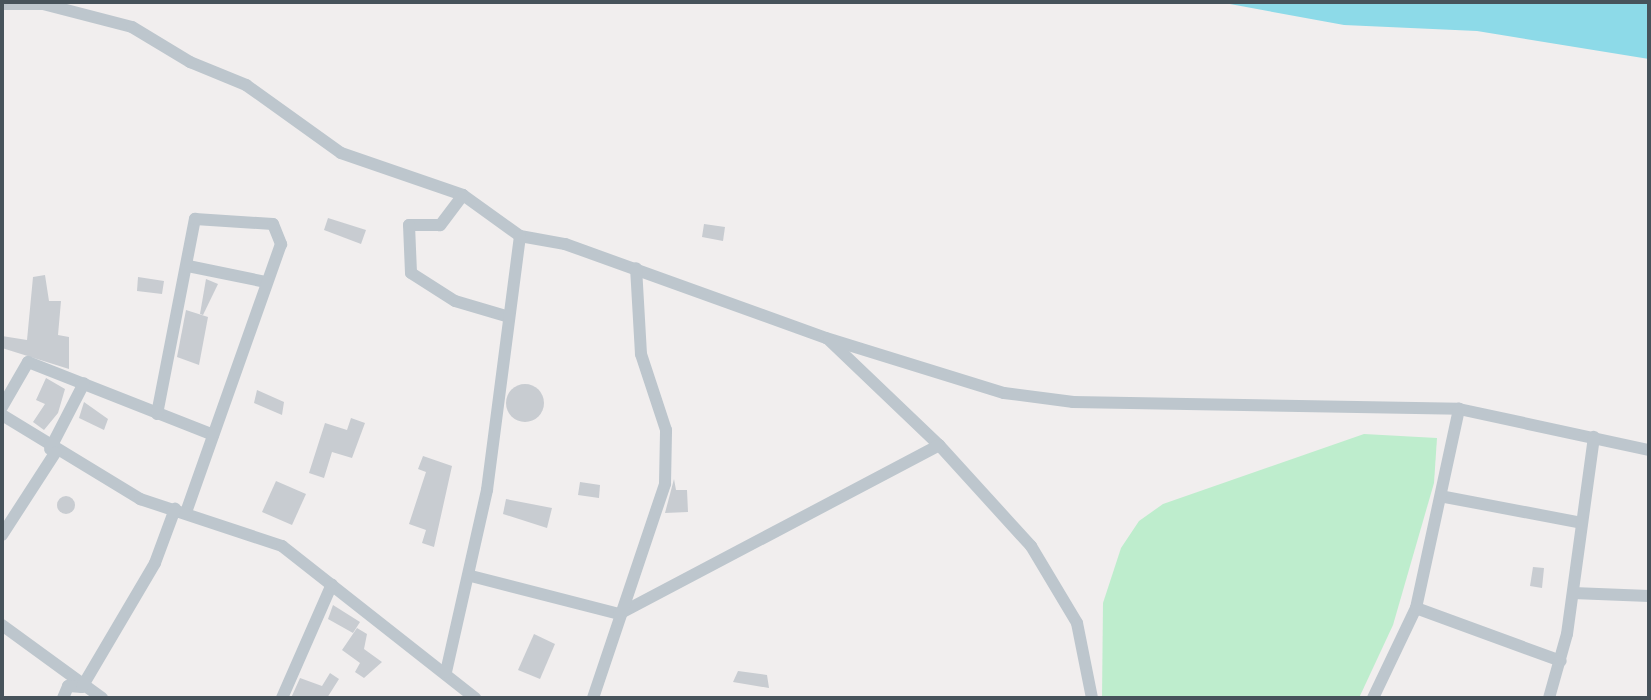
<!DOCTYPE html>
<style>
body{margin:0}
#map{position:relative;width:1651px;height:700px;overflow:hidden;background:#f1eeee;font-family:Karla,sans-serif}
div>[style]{position:absolute}
.green>*{inset:0;background:#beedcd}
.water>*{inset:0;background:#8ddae8}
.building>*{inset:0;background:#c8ccd1}
.round{border-radius:50%}
.minor>*{height:12px;margin:-6px;padding:0 6px;transform-origin:6px;border-radius:6px;background:#bdc6cd}
span{translate:-50% -50%;white-space:nowrap;text-align:center;line-height:1.15;-webkit-text-stroke:6px #fff;paint-order:stroke}
.frame{position:absolute;inset:0;border:4px solid #47535b;pointer-events:none}
</style>
<div id="map">
<div class="green">
<i style="clip-path:polygon(1364px 434px,1437px 438px,1434px 483px,1393px 625px,1359px 698px,1102px 698px,1103px 603px,1121px 548px,1139px 521px,1163px 504px)"></i>
</div>
<div class="water">
<i style="clip-path:polygon(1219px 2px,1649px 2px,1649px 59px,1477px 31px,1344px 25px)"></i>
</div>
<div class="building">
<i style="clip-path:polygon(328px 218px,366px 230px,361px 244px,324px 230px)"></i>
<i style="clip-path:polygon(704px 224px,725px 227px,723px 241px,702px 237px)"></i>
<i style="clip-path:polygon(45px 275px,49px 301px,61px 301px,58px 335px,69px 337px,69px 369px,2px 348px,2px 336px,27px 340px,33px 277px)"></i>
<i style="clip-path:polygon(138px 277px,164px 281px,162px 294px,137px 291px)"></i>
<i style="clip-path:polygon(206px 279px,218px 284px,203px 315px,200px 314px)"></i>
<i style="clip-path:polygon(186px 310px,208px 317px,199px 365px,177px 357px)"></i>
<i style="clip-path:polygon(46px 378px,65px 389px,58px 413px,44px 430px,33px 422px,45px 404px,36px 400px)"></i>
<i class="round" style="left:506px;top:384px;width:38px;height:38px"></i>
<i style="clip-path:polygon(257px 390px,284px 402px,282px 415px,254px 403px)"></i>
<i style="clip-path:polygon(84px 402px,108px 419px,104px 430px,79px 418px)"></i>
<i style="clip-path:polygon(351px 418px,365px 423px,352px 458px,332px 452px,324px 478px,309px 473px,325px 423px,347px 430px)"></i>
<i style="clip-path:polygon(423px 456px,452px 466px,434px 547px,422px 543px,426px 530px,409px 524px,426px 472px,418px 469px)"></i>
<i style="clip-path:polygon(674px 479px,676px 490px,687px 490px,688px 512px,665px 513px)"></i>
<i style="clip-path:polygon(276px 481px,306px 494px,292px 525px,262px 512px)"></i>
<i style="clip-path:polygon(580px 482px,600px 485px,599px 498px,578px 495px)"></i>
<i class="round" style="left:57px;top:496px;width:18px;height:18px"></i>
<i style="clip-path:polygon(506px 499px,552px 508px,547px 528px,503px 514px)"></i>
<i style="clip-path:polygon(1533px 567px,1544px 568px,1542px 588px,1530px 586px)"></i>
<i style="clip-path:polygon(333px 605px,360px 622px,353px 633px,328px 619px)"></i>
<i style="clip-path:polygon(357px 628px,367px 634px,364px 649px,382px 662px,364px 678px,355px 672px,360px 663px,342px 650px)"></i>
<i style="clip-path:polygon(534px 634px,555px 644px,540px 679px,518px 670px)"></i>
<i style="clip-path:polygon(738px 671px,767px 675px,769px 688px,733px 682px)"></i>
<i style="clip-path:polygon(330px 673px,339px 679px,327px 698px,291px 698px,300px 678px,322px 686px)"></i>
</div>
<div class="minor">
<i style="left:2px;top:4px;width:41px"></i>
<i style="left:43px;top:4px;width:92px;rotate:14.5deg"></i>
<i style="left:132px;top:27px;width:68px;rotate:31.1deg"></i>
<i style="left:190px;top:62px;width:61px;rotate:22.3deg"></i>
<i style="left:246px;top:85px;width:117px;rotate:35.6deg"></i>
<i style="left:341px;top:153px;width:129px;rotate:19deg"></i>
<i style="left:463px;top:195px;width:70px;rotate:35.7deg"></i>
<i style="left:520px;top:236px;width:46px;rotate:10.1deg"></i>
<i style="left:565px;top:244px;width:277px;rotate:19.8deg"></i>
<i style="left:826px;top:338px;width:186px;rotate:17.2deg"></i>
<i style="left:1004px;top:393px;width:70px;rotate:7.4deg"></i>
<i style="left:1073px;top:402px;width:386px;rotate:1deg"></i>
<i style="left:1459px;top:409px;width:194px;rotate:12.2deg"></i>
<i style="left:463px;top:195px;width:38px;rotate:127deg"></i>
<i style="left:440px;top:225px;width:31px;rotate:180deg"></i>
<i style="left:409px;top:225px;width:48px;rotate:87.6deg"></i>
<i style="left:411px;top:273px;width:52px;rotate:32.5deg"></i>
<i style="left:455px;top:301px;width:53px;rotate:16.4deg"></i>
<i style="left:188px;top:266px;width:80px;rotate:11.6deg"></i>
<i style="left:829px;top:340px;width:152px;rotate:43.7deg"></i>
<i style="left:939px;top:445px;width:137px;rotate:47.7deg"></i>
<i style="left:1031px;top:546px;width:90px;rotate:59.1deg"></i>
<i style="left:1077px;top:623px;width:76px;rotate:78.7deg"></i>
<i style="left:2px;top:407px;width:52px;rotate:-60deg"></i>
<i style="left:28px;top:362px;width:199px;rotate:21.5deg"></i>
<i style="left:157px;top:414px;width:199px;rotate:-79deg"></i>
<i style="left:195px;top:219px;width:78px;rotate:3.7deg"></i>
<i style="left:273px;top:224px;width:22px;rotate:68deg"></i>
<i style="left:281px;top:244px;width:284px;rotate:109.5deg"></i>
<i style="left:2px;top:415px;width:162px;rotate:31.3deg"></i>
<i style="left:140px;top:499px;width:150px;rotate:18.3deg"></i>
<i style="left:282px;top:546px;width:246px;rotate:38.2deg"></i>
<i style="left:50px;top:449px;width:74px;rotate:-62.7deg"></i>
<i style="left:1445px;top:497px;width:139px;rotate:10.7deg"></i>
<i style="left:2px;top:535px;width:98px;rotate:-57.1deg"></i>
<i style="left:471px;top:576px;width:153px;rotate:14.4deg"></i>
<i style="left:619px;top:614px;width:362px;rotate:-27.8deg"></i>
<i style="left:1573px;top:593px;width:76px;rotate:2.3deg"></i>
<i style="left:1416px;top:608px;width:154px;rotate:20.1deg"></i>
<i style="left:2px;top:625px;width:124px;rotate:36.1deg"></i>
<i style="left:446px;top:672px;width:187px;rotate:-77.3deg"></i>
<i style="left:487px;top:490px;width:256px;rotate:-82.6deg"></i>
<i style="left:63px;top:698px;width:13px;rotate:-67deg"></i>
<i style="left:68px;top:686px;width:14px;rotate:4deg"></i>
<i style="left:82px;top:687px;width:144px;rotate:-59.5deg"></i>
<i style="left:155px;top:563px;width:58px;rotate:-69.7deg"></i>
<i style="left:282px;top:698px;width:124px;rotate:-66.3deg"></i>
<i style="left:593px;top:698px;width:226px;rotate:-71.4deg"></i>
<i style="left:665px;top:484px;width:54px;rotate:-88.9deg"></i>
<i style="left:666px;top:430px;width:80px;rotate:-108.2deg"></i>
<i style="left:641px;top:354px;width:86px;rotate:-93.3deg"></i>
<i style="left:1373px;top:698px;width:100px;rotate:-64.5deg"></i>
<i style="left:1416px;top:608px;width:204px;rotate:-77.8deg"></i>
<i style="left:1549px;top:698px;width:66px;rotate:-74.3deg"></i>
<i style="left:1567px;top:634px;width:199px;rotate:-82.2deg"></i>
</div>
<div class="frame"></div>
</div>
